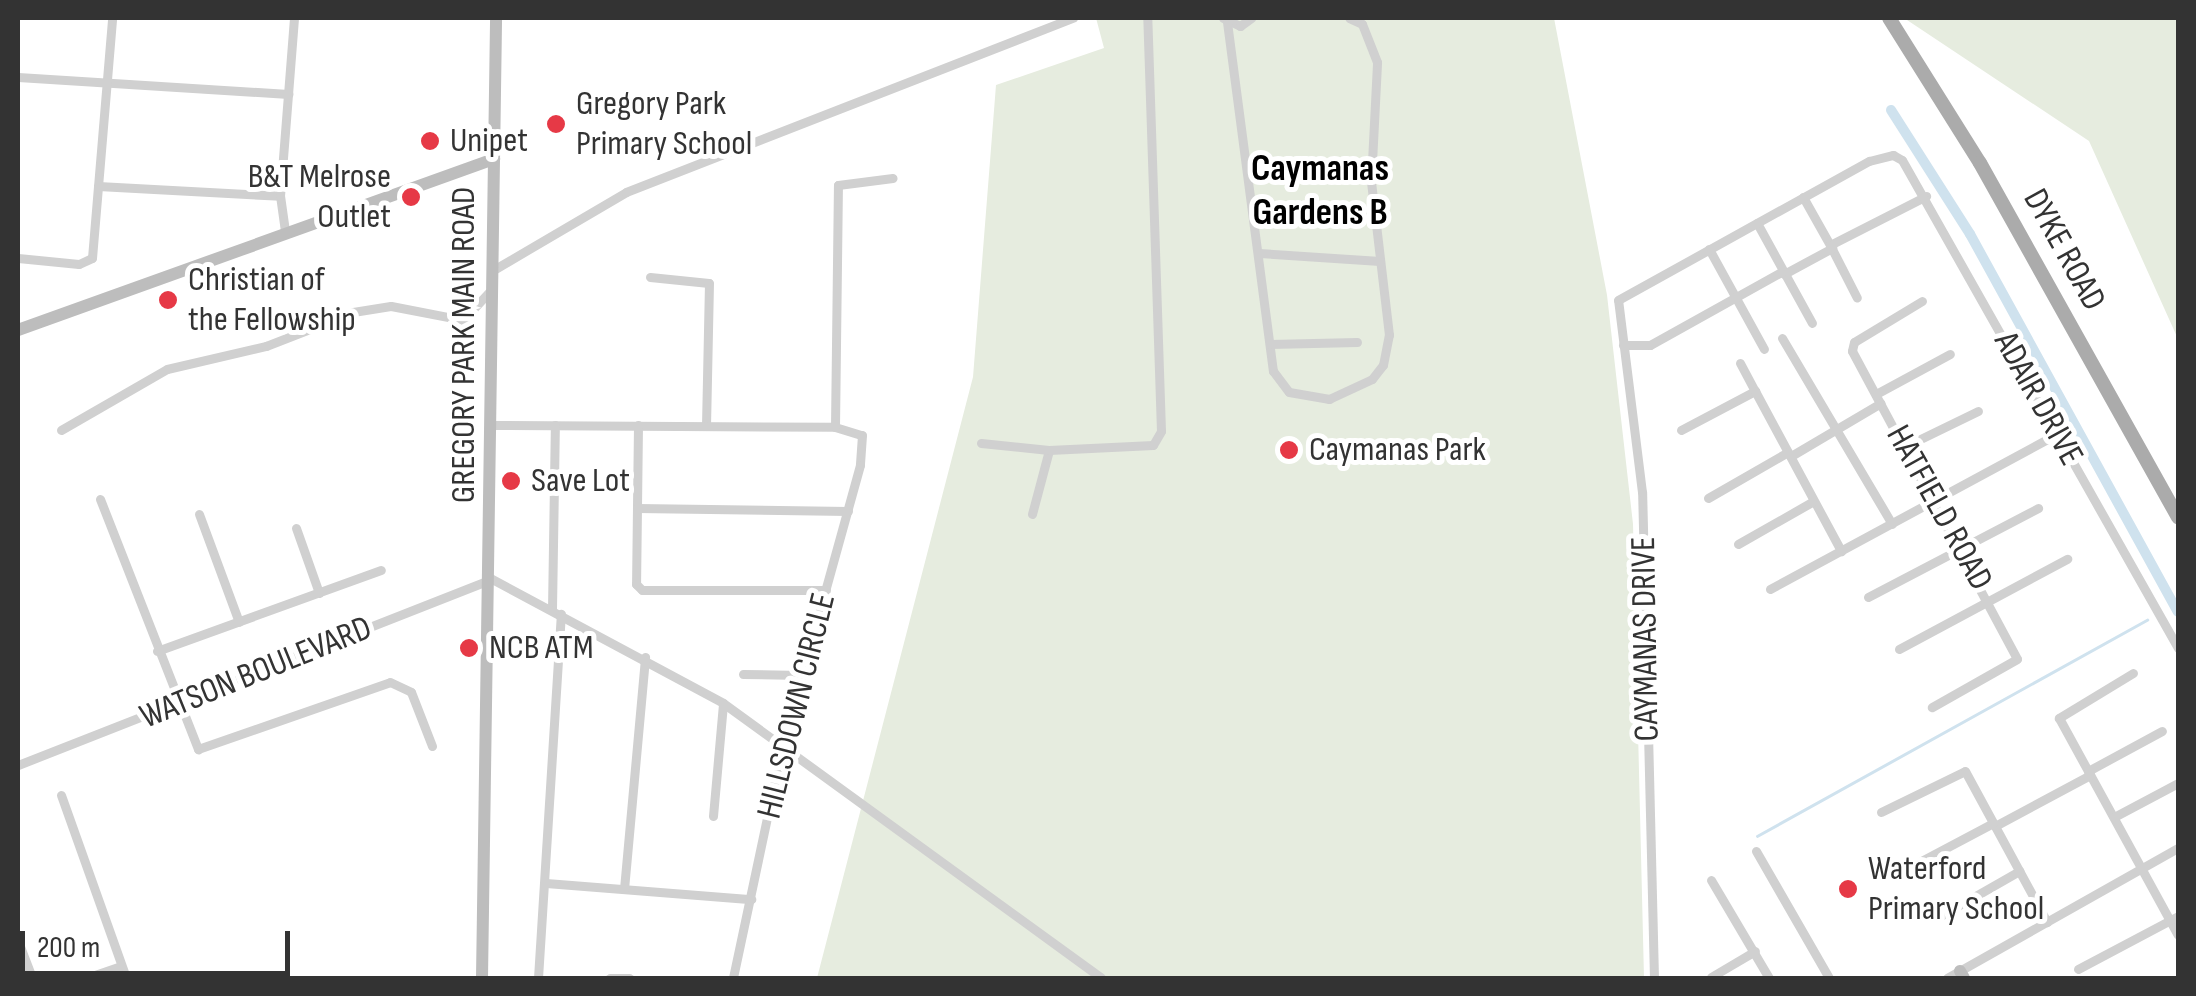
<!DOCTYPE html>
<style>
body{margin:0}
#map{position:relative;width:2196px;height:996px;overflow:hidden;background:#fff;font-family:"Sofia Sans Condensed",sans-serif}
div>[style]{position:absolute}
.green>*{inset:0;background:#e6ecdf}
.stream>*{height:2.5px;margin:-1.25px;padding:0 1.25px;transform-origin:1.25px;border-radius:1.25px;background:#cfe2ee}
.canal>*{height:10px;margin:-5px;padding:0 5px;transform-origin:5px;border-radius:5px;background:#cfe2ee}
.street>*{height:9px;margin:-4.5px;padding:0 4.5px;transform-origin:4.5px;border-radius:4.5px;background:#d0d0d0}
.secondary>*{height:12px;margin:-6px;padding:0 6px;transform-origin:6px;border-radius:6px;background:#bdbdbd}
.primary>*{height:14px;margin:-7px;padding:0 7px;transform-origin:7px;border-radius:7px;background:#ababab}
.dots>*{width:28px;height:28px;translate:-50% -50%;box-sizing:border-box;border:5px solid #fff;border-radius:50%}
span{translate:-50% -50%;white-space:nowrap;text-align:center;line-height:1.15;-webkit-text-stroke:10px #fff;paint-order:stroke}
.poi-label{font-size:35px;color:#333}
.left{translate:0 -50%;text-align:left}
.right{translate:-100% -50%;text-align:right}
.street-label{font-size:35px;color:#333}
.neighbourhood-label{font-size:38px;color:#000;font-weight:700}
.frame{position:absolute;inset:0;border:20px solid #333;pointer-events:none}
.scale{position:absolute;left:20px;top:931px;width:270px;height:45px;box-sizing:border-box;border:5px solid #333;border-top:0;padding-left:12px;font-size:30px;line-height:35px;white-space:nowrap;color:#333;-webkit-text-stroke:8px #fff;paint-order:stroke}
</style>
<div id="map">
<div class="green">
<i style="clip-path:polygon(1096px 18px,1554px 18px,1607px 295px,1633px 524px,1644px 978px,817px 978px,973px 377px,996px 85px,1104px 48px)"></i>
<i style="clip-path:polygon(1904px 18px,2178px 18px,2178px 339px,2089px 141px)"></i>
</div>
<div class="stream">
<i style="left:1757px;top:836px;width:446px;rotate:-29deg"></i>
</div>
<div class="canal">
<i style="left:1891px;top:110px;width:147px;rotate:57.5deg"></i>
<i style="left:1970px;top:234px;width:431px;rotate:61.2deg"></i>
</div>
<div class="street">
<i style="left:1223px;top:18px;width:19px;rotate:25deg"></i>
<i style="left:1240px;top:26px;width:14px;rotate:-36deg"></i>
<i style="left:1227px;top:22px;width:352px;rotate:82.5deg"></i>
<i style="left:1273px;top:371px;width:26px;rotate:53deg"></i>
<i style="left:1289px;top:392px;width:41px;rotate:9.9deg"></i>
<i style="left:1329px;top:399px;width:47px;rotate:-24.9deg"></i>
<i style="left:1372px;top:379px;width:18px;rotate:-52deg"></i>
<i style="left:1383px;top:365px;width:31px;rotate:-79deg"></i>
<i style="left:1389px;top:335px;width:154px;rotate:-96.7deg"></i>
<i style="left:1371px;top:182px;width:120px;rotate:-87.1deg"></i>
<i style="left:1377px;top:62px;width:41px;rotate:-111.5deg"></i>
<i style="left:1362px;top:24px;width:14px;rotate:-155deg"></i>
<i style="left:18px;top:77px;width:271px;rotate:3.6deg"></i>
<i style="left:98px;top:186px;width:182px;rotate:3.1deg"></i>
<i style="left:1803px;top:197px;width:55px;rotate:60.6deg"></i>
<i style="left:1830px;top:245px;width:108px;rotate:-27deg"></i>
<i style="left:1757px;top:223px;width:114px;rotate:61.2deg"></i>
<i style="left:285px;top:231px;width:35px;rotate:-98deg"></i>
<i style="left:280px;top:196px;width:179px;rotate:-85.5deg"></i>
<i style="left:1830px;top:245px;width:59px;rotate:63deg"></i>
<i style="left:1709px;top:249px;width:114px;rotate:61.2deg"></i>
<i style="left:1259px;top:253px;width:121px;rotate:3.8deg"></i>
<i style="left:18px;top:258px;width:61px;rotate:5.6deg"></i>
<i style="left:79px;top:264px;width:14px;rotate:-25deg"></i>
<i style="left:92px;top:258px;width:241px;rotate:-85.2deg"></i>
<i style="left:495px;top:269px;width:152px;rotate:-30.4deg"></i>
<i style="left:626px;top:192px;width:480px;rotate:-21.3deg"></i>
<i style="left:1784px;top:274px;width:55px;rotate:-28.4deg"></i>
<i style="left:650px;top:277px;width:59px;rotate:5.8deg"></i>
<i style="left:709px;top:283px;width:143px;rotate:91.2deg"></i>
<i style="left:1922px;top:301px;width:79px;rotate:148.9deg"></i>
<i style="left:1854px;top:342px;width:9px;rotate:103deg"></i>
<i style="left:1852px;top:351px;width:349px;rotate:61.8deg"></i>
<i style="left:2017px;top:659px;width:98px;rotate:150.5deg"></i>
<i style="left:1782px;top:338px;width:216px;rotate:59.4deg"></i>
<i style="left:1270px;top:344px;width:87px;rotate:-1.3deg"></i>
<i style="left:1623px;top:345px;width:27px"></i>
<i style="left:1650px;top:345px;width:152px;rotate:-29.1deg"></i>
<i style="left:1740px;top:363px;width:32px;rotate:62deg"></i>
<i style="left:1876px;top:394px;width:84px;rotate:-28.4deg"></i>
<i style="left:493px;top:425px;width:342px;rotate:0.3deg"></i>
<i style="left:835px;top:427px;width:28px;rotate:17deg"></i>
<i style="left:862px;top:435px;width:30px;rotate:94deg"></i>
<i style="left:860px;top:465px;width:293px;rotate:105.5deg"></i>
<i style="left:782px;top:747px;width:236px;rotate:102deg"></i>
<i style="left:638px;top:425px;width:159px;rotate:90.7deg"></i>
<i style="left:636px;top:584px;width:8px;rotate:45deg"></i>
<i style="left:642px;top:590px;width:184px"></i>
<i style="left:835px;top:427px;width:242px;rotate:-89.3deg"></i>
<i style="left:838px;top:185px;width:55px;rotate:-7.3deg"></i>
<i style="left:61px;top:430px;width:122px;rotate:-29.9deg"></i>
<i style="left:167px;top:369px;width:102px;rotate:-13.1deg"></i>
<i style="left:266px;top:346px;width:93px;rotate:-21.3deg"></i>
<i style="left:353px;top:312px;width:38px;rotate:-9deg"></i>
<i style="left:391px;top:306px;width:73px;rotate:11deg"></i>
<i style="left:463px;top:320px;width:41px;rotate:-47deg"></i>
<i style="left:1681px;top:430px;width:84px;rotate:-27.8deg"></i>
<i style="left:1755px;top:391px;width:182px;rotate:61.7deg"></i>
<i style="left:981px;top:443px;width:68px;rotate:5.9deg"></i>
<i style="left:1906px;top:446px;width:80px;rotate:-25.9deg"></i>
<i style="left:1791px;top:456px;width:104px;rotate:-30.5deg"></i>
<i style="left:1708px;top:498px;width:92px;rotate:-29.9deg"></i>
<i style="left:100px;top:499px;width:269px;rotate:68.6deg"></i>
<i style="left:198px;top:749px;width:203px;rotate:-19.2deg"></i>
<i style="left:390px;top:682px;width:23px;rotate:25deg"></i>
<i style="left:411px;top:692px;width:58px;rotate:68.7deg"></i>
<i style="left:637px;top:508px;width:211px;rotate:0.8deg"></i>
<i style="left:199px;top:514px;width:115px;rotate:69.7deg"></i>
<i style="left:1032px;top:514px;width:66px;rotate:-75.1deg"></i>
<i style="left:1049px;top:450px;width:104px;rotate:-2.8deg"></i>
<i style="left:1153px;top:445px;width:16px;rotate:-60deg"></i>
<i style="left:1161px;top:431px;width:413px;rotate:-91.9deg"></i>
<i style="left:296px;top:528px;width:69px;rotate:70.5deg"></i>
<i style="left:1738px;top:544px;width:85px;rotate:-29.6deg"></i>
<i style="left:1770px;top:589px;width:326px;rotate:-28.4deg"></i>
<i style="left:1868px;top:597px;width:192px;rotate:-27.6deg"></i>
<i style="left:552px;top:609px;width:184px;rotate:-89.1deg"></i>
<i style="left:1899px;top:649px;width:191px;rotate:-28.2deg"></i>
<i style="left:157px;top:651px;width:238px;rotate:-19.9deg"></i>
<i style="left:2133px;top:673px;width:87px;rotate:148.7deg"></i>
<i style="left:2059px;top:718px;width:247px;rotate:61.3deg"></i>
<i style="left:743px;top:674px;width:59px;rotate:1deg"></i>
<i style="left:18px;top:765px;width:509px;rotate:-21.43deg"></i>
<i style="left:492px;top:579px;width:262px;rotate:28.2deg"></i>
<i style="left:723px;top:703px;width:467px;rotate:36deg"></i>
<i style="left:2088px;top:771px;width:84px;rotate:-28.4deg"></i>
<i style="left:61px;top:795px;width:194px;rotate:70.4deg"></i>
<i style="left:1881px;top:812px;width:93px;rotate:-26deg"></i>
<i style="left:1965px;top:771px;width:172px;rotate:61.5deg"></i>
<i style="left:713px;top:816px;width:113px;rotate:-84.9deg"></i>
<i style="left:2114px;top:817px;width:72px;rotate:-28deg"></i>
<i style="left:1995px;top:826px;width:108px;rotate:-28.2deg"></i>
<i style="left:1756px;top:851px;width:146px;rotate:60.1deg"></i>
<i style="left:1910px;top:867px;width:94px;rotate:-27.9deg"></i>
<i style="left:1711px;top:880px;width:114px;rotate:59.4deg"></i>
<i style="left:546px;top:883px;width:206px;rotate:4.5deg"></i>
<i style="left:624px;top:889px;width:233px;rotate:-84.8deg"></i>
<i style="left:1937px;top:918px;width:95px;rotate:-29.8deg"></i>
<i style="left:18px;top:941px;width:40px;rotate:69deg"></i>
<i style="left:2078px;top:969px;width:113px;rotate:-27.9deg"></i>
<i style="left:1711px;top:977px;width:51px;rotate:-30.6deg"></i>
<i style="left:86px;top:978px;width:37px;rotate:-19deg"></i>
<i style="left:538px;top:978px;width:365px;rotate:-86.4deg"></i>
<i style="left:610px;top:978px;width:19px"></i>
<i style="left:1654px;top:978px;width:486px;rotate:-91.4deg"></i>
<i style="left:1642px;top:492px;width:193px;rotate:-97.1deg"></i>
<i style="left:1618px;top:300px;width:287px;rotate:-29deg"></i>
<i style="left:1869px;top:161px;width:25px;rotate:-14deg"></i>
<i style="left:1893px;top:155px;width:10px;rotate:29deg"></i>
<i style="left:1902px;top:160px;width:561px;rotate:60.51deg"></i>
<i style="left:1947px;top:978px;width:265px;rotate:-29.4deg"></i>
</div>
<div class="secondary">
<i style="left:18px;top:330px;width:506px;rotate:-19.76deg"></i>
<i style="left:1960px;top:971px;width:8px;rotate:60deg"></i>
<i style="left:482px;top:978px;width:960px;rotate:-89.16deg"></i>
</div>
<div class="primary">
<i style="left:1889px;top:18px;width:171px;rotate:57.9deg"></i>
<i style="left:1980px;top:163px;width:406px;rotate:60.8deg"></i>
</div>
<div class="dots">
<i style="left:556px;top:124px;background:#e63946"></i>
<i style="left:430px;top:141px;background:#e63946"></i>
<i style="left:411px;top:197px;background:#e63946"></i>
<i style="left:168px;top:300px;background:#e63946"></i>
<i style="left:1289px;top:450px;background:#e63946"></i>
<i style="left:511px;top:481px;background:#e63946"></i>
<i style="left:469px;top:648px;background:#e63946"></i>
<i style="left:1848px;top:889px;background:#e63946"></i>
</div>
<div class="poi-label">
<span class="left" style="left:576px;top:124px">Gregory Park<br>Primary School</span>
<span class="left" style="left:450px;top:141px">Unipet</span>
<span class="right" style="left:391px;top:197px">B&amp;T Melrose<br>Outlet</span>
<span class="left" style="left:188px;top:300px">Christian of<br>the Fellowship</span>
<span class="left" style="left:1309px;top:450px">Caymanas Park</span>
<span class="left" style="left:531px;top:481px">Save Lot</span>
<span class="left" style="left:489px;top:648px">NCB ATM</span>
<span class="left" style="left:1868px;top:889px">Waterford<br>Primary School</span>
</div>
<div class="street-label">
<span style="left:2064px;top:250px;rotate:61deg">DYKE ROAD</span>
<span style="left:464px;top:345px;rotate:-90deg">GREGORY PARK MAIN ROAD</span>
<span style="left:2038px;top:399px;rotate:61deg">ADAIR DRIVE</span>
<span style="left:1939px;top:508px;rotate:61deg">HATFIELD ROAD</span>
<span style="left:1646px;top:639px;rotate:-91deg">CAYMANAS DRIVE</span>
<span style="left:256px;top:673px;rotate:-22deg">WATSON BOULEVARD</span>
<span style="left:797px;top:706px;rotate:-76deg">HILLSDOWN CIRCLE</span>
</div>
<div class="neighbourhood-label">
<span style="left:1320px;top:191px">Caymanas<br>Gardens B</span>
</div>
<div class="frame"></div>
<div class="scale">200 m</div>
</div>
